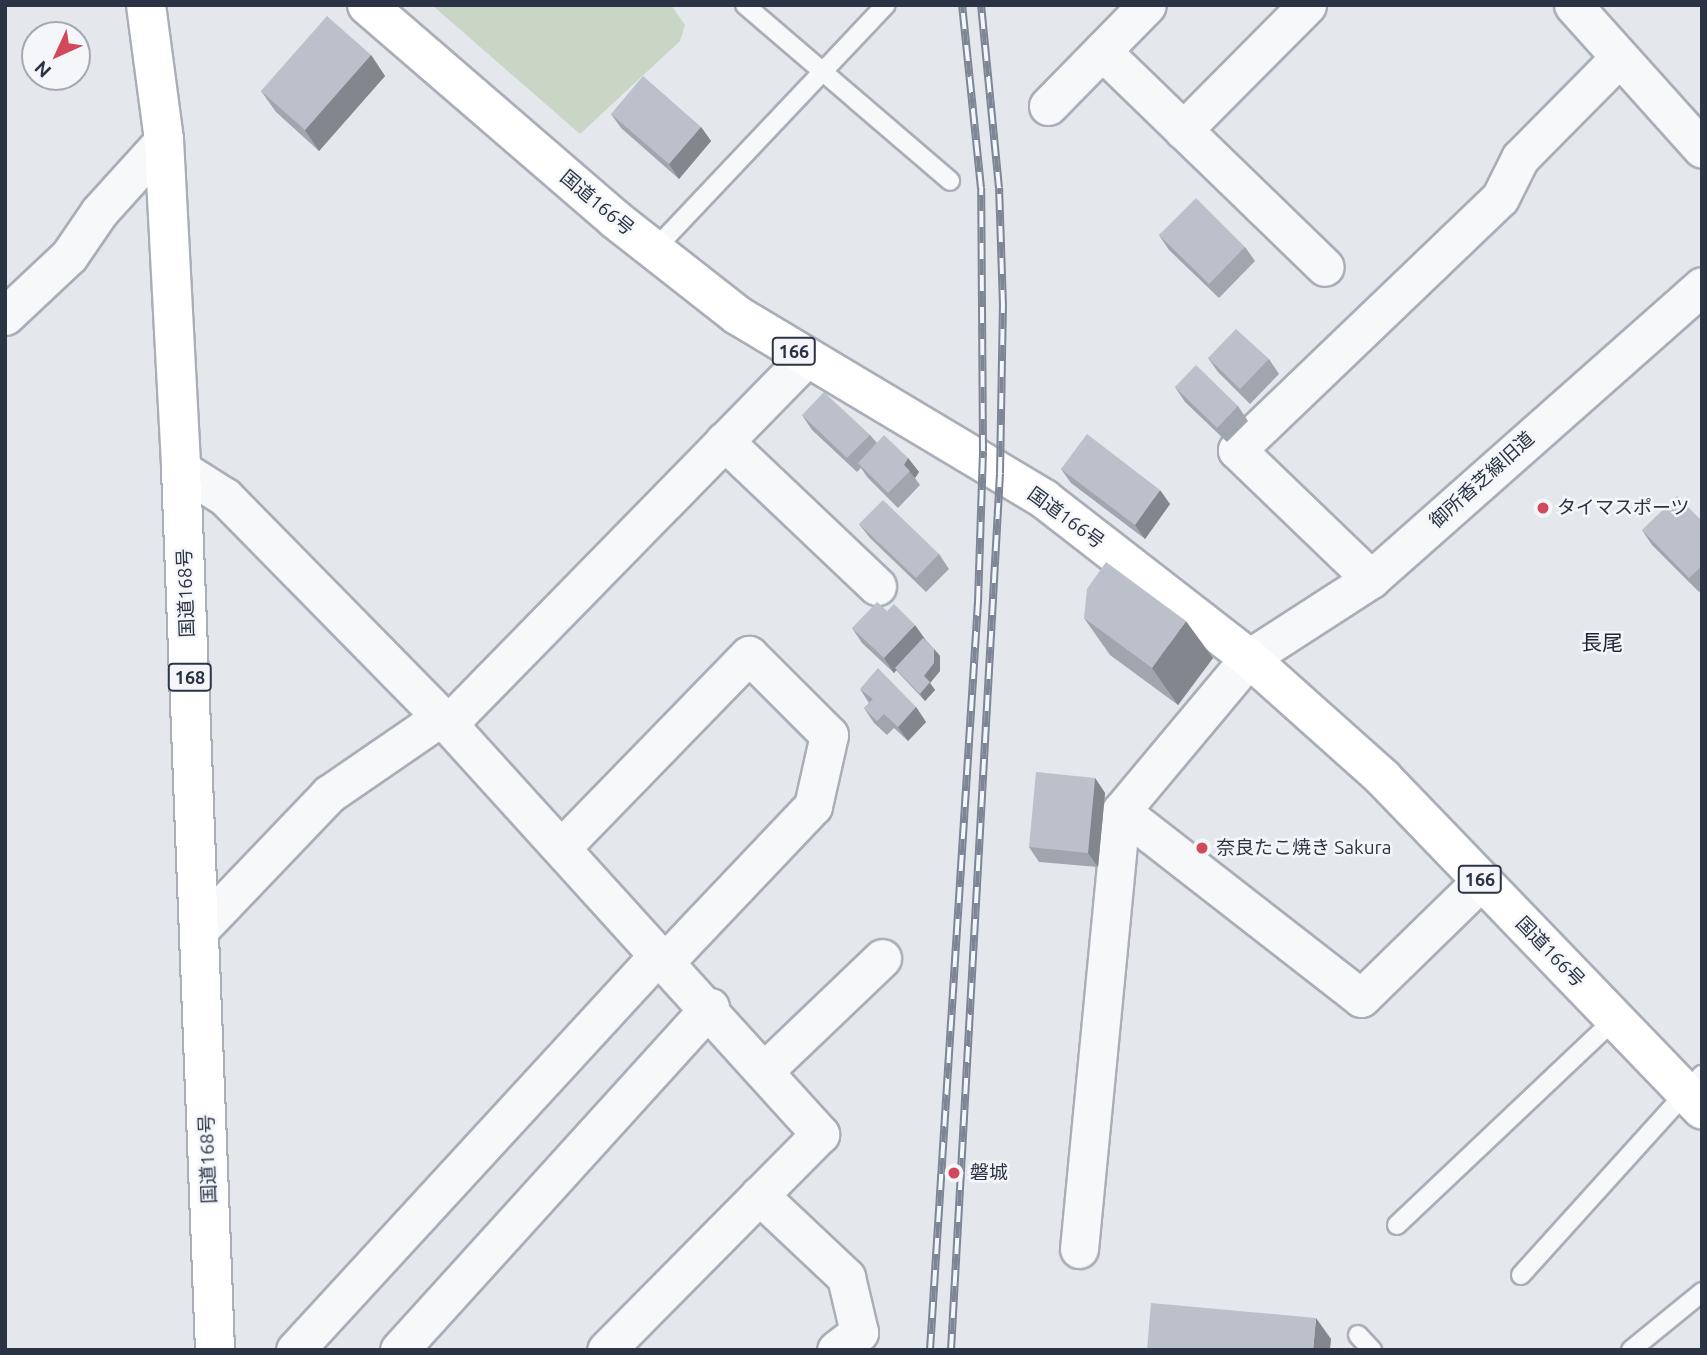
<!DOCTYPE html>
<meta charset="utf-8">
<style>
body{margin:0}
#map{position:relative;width:1707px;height:1355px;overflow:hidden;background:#e4e7ec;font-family:Ubuntu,"Noto Sans JP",sans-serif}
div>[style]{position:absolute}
.green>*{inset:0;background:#c9d6c5}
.roads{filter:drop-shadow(2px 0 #a9aeb7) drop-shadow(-2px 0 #a9aeb7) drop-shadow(0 2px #a9aeb7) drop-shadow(0 -2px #a9aeb7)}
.service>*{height:18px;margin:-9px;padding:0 9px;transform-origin:9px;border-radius:9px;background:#f7f8fa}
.minor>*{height:37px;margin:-18.5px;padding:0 18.5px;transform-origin:18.5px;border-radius:18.5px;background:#f7f8fa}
.trunk>*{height:38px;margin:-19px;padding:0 19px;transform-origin:19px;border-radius:19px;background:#fff}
.rail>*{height:8px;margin-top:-4px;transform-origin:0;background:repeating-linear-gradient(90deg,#f4f6f9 0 16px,#7d8696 0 32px);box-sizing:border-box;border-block:2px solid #7d8696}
.wall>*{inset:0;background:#a1a5ae}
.shaded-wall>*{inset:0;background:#83868d}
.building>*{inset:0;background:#bbc0ca}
.dots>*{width:19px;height:19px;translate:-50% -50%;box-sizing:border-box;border:4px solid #f4f6f9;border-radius:50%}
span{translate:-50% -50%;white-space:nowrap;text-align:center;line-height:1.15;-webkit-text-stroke:5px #f4f6f9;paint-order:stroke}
.shield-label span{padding:2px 5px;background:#f4f6f9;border:2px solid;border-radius:5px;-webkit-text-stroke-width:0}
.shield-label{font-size:18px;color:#2b3445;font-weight:700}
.street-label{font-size:19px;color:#2b3445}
.poi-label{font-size:19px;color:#2b3445}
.left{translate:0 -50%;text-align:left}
.neighbourhood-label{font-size:21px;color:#1d2536}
.frame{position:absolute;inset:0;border:7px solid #2b3445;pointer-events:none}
.north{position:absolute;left:21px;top:21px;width:70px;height:70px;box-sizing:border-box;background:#f4f6f9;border:2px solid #a4a8b1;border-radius:50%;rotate:225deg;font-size:19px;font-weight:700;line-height:28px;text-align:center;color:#2b3445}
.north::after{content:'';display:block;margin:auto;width:24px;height:32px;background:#d1495b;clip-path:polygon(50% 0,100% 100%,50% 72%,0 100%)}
</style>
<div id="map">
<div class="green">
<i style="clip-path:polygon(432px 5px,671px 5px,685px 25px,680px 41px,580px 134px)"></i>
</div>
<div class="roads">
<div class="service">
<i style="left:745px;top:5px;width:270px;rotate:40.6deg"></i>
<i style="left:654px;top:250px;width:337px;rotate:-46.6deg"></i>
<i style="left:1397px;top:1225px;width:300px;rotate:-43.4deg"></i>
<i style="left:1521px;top:1275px;width:270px;rotate:-47.9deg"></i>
<i style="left:1358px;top:1335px;width:21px;rotate:47deg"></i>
<i style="left:1631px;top:1350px;width:92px;rotate:-39.2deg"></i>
</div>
<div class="minor">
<i style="left:1573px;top:5px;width:193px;rotate:48.1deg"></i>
<i style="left:1102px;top:51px;width:310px;rotate:44.1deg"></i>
<i style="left:1048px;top:106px;width:141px;rotate:-45.6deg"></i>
<i style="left:1183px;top:130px;width:176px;rotate:-45.2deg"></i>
<i style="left:5px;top:316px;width:88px;rotate:-43.2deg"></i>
<i style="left:69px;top:256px;width:53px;rotate:-55.7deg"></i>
<i style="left:99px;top:212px;width:97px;rotate:-47.9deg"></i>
<i style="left:724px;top:441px;width:211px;rotate:43.5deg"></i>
<i style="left:181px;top:469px;width:52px;rotate:32.5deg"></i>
<i style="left:225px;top:497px;width:318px;rotate:45.5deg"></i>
<i style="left:448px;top:724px;width:554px;rotate:47.78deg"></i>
<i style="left:820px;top:1134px;width:304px;rotate:134.7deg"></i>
<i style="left:1371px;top:579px;width:186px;rotate:-136.1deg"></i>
<i style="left:1237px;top:450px;width:364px;rotate:-43.8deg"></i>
<i style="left:1500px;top:198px;width:45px;rotate:-63.4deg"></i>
<i style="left:1520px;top:158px;width:141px;rotate:-45.3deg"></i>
<i style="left:448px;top:724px;width:511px;rotate:-45.63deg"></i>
<i style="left:1121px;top:811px;width:304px;rotate:37.9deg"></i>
<i style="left:1361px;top:998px;width:168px;rotate:-44.3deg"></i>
<i style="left:562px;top:847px;width:268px;rotate:-45.8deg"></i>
<i style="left:749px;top:655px;width:113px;rotate:45deg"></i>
<i style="left:829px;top:735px;width:73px;rotate:102.7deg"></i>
<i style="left:813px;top:806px;width:212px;rotate:133.5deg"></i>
<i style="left:200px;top:929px;width:187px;rotate:-46.3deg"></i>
<i style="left:329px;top:794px;width:136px;rotate:-34.5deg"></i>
<i style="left:765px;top:1070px;width:162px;rotate:-43.7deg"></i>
<i style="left:759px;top:1195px;width:120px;rotate:43.3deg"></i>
<i style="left:846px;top:1277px;width:57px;rotate:76.7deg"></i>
<i style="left:859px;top:1332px;width:29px;rotate:142deg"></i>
<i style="left:1079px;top:1249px;width:440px;rotate:-84.5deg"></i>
<i style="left:1121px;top:811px;width:199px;rotate:-50.1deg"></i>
<i style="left:1249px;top:658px;width:145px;rotate:-32.9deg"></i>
<i style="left:1371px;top:579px;width:442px;rotate:-41.5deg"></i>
<i style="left:295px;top:1350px;width:539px;rotate:-47.4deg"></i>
<i style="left:399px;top:1350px;width:463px;rotate:-47.8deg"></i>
</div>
<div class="trunk">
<i style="left:146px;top:5px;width:136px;rotate:82.4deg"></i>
<i style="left:164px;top:140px;width:329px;rotate:87deg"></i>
<i style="left:181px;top:469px;width:882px;rotate:87.79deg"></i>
<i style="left:367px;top:5px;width:329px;rotate:40.8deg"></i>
<i style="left:616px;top:220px;width:154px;rotate:38.1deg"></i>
<i style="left:737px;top:315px;width:358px;rotate:30.9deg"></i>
<i style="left:1044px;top:499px;width:259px;rotate:37.8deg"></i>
<i style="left:1249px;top:658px;width:180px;rotate:41.8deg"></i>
<i style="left:1383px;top:778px;width:460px;rotate:46.1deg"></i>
</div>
</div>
<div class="rail">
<i style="left:930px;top:1350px;width:750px;rotate:-86.33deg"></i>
<i style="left:978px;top:602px;width:151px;rotate:-88.1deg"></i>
<i style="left:983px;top:451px;width:263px;rotate:-90.4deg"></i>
<i style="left:981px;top:188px;width:184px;rotate:-95.9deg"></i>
<i style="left:951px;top:1350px;width:878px;rotate:-86.8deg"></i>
<i style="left:1000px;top:473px;width:167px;rotate:-89deg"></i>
<i style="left:1003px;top:306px;width:118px;rotate:-91.9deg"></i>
<i style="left:999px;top:188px;width:184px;rotate:-95.6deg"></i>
</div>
<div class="wall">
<i style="clip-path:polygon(371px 55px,385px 76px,319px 151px,276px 112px,261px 91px)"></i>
<i style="clip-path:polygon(611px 114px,701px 127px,711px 141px,679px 179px,621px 128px)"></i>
<i style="clip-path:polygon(1159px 235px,1245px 247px,1255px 261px,1219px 298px,1169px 250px)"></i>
<i style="clip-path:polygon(1208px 358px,1269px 359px,1279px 374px,1250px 404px,1218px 372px)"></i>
<i style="clip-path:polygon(1175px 387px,1238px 406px,1248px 421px,1227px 442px,1185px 402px)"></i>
<i style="clip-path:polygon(802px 415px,870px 435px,877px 443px,908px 458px,919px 472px,915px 478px,920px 485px,898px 508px,868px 478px,861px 468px,857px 472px,812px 430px)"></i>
<i style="clip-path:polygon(1061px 469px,1170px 504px,1145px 539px,1071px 483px)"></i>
<i style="clip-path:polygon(1702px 521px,1702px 590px,1699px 592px,1652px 545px,1642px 530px)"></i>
<i style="clip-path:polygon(859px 524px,939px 554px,949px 569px,926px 592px,870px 538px)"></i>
<i style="clip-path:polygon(887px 611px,925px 639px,934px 649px,940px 656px,940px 671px,930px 683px,935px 690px,925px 701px,896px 670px,894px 673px,862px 643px,852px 628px)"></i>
<i style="clip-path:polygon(1084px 618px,1213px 658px,1178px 705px,1110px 655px)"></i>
<i style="clip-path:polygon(860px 689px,916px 707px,926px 722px,908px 741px,894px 728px,887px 735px,874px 723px,864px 708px,869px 703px)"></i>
<i style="clip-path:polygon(1095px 778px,1105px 793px,1098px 867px,1039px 862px,1029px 847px)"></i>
</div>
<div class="shaded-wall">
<i style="clip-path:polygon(371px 55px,385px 76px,319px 151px,305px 130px)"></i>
<i style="clip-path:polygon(701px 127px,711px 141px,679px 179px,669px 164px)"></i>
<i style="clip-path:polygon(908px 458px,919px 472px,915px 478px,904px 465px)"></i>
<i style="clip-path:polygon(1160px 490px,1170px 504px,1145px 539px,1135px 525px)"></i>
<i style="clip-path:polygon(1186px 621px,1213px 658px,1178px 705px,1152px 668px)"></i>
<i style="clip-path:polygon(915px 625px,925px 639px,894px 673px,884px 658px)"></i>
<i style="clip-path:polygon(934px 649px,940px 656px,940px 671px,930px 683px,935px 690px,925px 701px,920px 694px,924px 676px)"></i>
<i style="clip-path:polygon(916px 707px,926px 722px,908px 741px,898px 727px)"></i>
<i style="clip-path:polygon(1095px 778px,1105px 793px,1098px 867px,1088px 853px)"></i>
<i style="clip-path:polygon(1316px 1318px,1331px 1339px,1330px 1350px,1313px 1350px)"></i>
</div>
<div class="building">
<i style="clip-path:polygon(327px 16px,371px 55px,305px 130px,261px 91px)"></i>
<i style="clip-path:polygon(643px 76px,701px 127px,669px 164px,611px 114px)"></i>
<i style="clip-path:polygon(1196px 198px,1245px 247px,1209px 284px,1159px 235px)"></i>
<i style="clip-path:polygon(1236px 329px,1269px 359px,1240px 389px,1208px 358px)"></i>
<i style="clip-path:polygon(1196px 365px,1238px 406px,1217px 428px,1175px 387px)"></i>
<i style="clip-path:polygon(824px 392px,870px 435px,847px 458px,802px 415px)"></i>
<i style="clip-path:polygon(1087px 434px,1160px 490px,1135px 525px,1061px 469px)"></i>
<i style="clip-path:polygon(884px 435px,908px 458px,904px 465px,910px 471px,888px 493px,858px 463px)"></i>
<i style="clip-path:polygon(1677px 496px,1702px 521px,1702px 566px,1689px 578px,1642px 530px)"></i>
<i style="clip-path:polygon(883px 500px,939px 554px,916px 578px,859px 524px)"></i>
<i style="clip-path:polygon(1106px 562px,1186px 621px,1152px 668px,1084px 618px,1087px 589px)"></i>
<i style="clip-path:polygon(877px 602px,887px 611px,894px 604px,915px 625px,884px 658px,852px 628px)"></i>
<i style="clip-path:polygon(923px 638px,934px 649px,934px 663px,924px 676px,930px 682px,920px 694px,895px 668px)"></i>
<i style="clip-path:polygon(878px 668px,916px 707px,898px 727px,884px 714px,877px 721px,864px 708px,873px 699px,860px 689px)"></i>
<i style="clip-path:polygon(1036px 772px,1095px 778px,1088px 853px,1029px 847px)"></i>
<i style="clip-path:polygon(1151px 1303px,1316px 1318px,1313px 1350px,1147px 1350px)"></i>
</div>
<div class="dots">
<i style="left:1543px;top:508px;background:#d1495b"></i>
<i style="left:1202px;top:848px;background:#d1495b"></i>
<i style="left:954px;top:1173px;background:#d1495b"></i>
</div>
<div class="shield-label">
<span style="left:794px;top:351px">166</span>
<span style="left:190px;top:677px">168</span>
<span style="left:1480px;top:879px">166</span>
</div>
<div class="street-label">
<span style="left:597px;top:203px;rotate:40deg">国道166号</span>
<span style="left:1482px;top:480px;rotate:-42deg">御所香芝線旧道</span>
<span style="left:1066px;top:518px;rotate:36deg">国道166号</span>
<span style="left:186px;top:593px;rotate:-92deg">国道168号</span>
<span style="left:1550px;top:952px;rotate:46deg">国道166号</span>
<span style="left:208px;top:1159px;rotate:-92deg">国道168号</span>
</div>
<div class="poi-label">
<span class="left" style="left:1557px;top:508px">タイマスポーツ</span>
<span class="left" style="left:1216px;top:848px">奈良たこ焼き Sakura</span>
<span class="left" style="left:970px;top:1173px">磐城</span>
</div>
<div class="neighbourhood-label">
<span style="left:1602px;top:642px">長尾</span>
</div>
<div class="frame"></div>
<div class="north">N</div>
</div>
